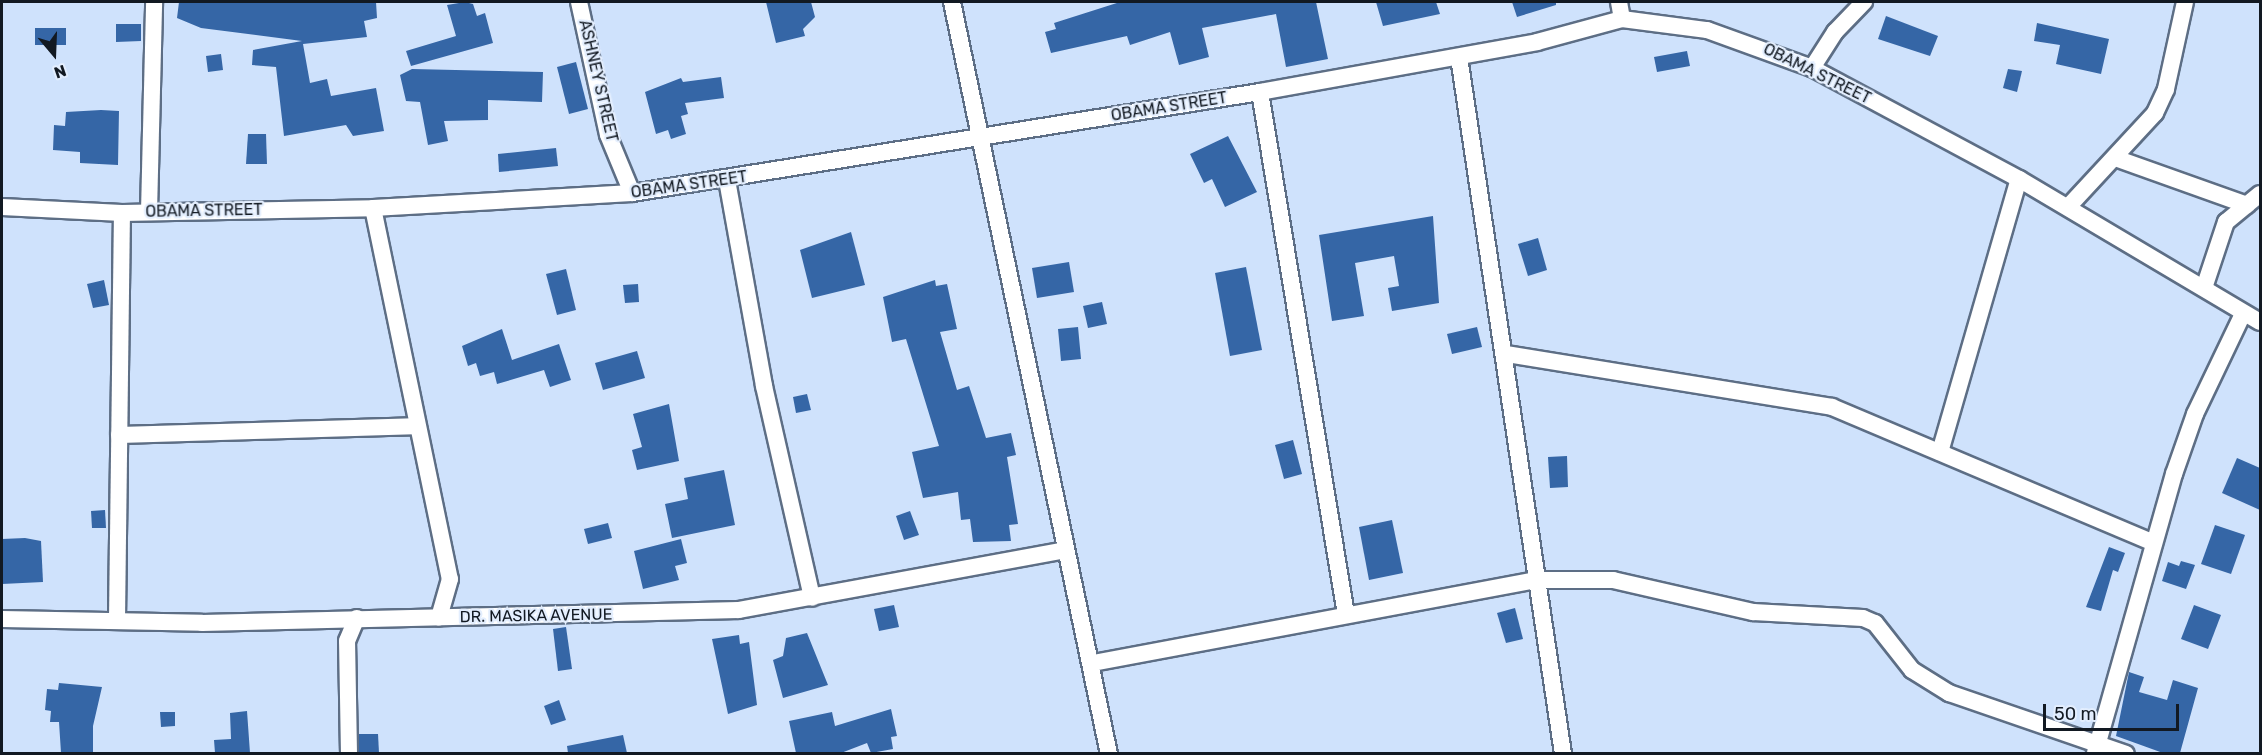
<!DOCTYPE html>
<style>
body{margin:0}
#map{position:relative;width:2262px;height:755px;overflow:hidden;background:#cfe2fc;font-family:Rubik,sans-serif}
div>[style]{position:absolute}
.building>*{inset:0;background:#3566a6}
.roads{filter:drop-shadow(2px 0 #5d6e85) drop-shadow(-2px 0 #5d6e85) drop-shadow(0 2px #5d6e85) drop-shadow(0 -2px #5d6e85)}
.minor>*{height:16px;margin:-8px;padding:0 8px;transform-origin:8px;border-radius:8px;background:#fff}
span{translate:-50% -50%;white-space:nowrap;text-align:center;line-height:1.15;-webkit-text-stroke:4.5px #e3eefe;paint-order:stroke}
.street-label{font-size:16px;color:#121922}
.frame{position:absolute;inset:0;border:3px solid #121922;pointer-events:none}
.north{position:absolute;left:24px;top:24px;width:60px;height:60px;-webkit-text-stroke:4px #e3eefe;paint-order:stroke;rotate:161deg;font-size:16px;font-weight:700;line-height:24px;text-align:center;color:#121922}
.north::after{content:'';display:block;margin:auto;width:21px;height:27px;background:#121922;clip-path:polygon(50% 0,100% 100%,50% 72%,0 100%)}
.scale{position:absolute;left:2043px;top:704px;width:136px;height:27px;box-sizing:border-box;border:3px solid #121922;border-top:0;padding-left:8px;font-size:18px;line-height:21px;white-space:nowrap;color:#121922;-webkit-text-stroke:4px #e3eefe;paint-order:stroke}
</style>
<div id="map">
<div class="building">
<i style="clip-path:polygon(179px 2px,376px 2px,377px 18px,364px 21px,367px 37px,303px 44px,310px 83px,327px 79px,331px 96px,376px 88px,384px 131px,353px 136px,346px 125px,284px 136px,276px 67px,252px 65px,253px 50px,302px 41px,201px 28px,177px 18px)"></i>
<i style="clip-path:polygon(465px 2px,473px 4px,477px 16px,485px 13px,493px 43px,411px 66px,406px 51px,456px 36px,447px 5px)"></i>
<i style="clip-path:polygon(766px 2px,811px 2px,815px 17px,803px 29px,805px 36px,776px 43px)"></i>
<i style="clip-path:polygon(1120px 2px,1316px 2px,1328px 59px,1286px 67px,1276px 14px,1202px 28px,1209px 57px,1179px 65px,1170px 32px,1130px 45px,1127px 36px,1051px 53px,1045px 32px,1056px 29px,1054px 23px)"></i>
<i style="clip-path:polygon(1376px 2px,1436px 2px,1440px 14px,1383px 26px)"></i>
<i style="clip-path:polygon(1512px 2px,1556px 2px,1556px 5px,1517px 17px)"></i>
<i style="clip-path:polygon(1886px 16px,1938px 36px,1930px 56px,1878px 39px)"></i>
<i style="clip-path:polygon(2037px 23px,2109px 39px,2101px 74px,2056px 64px,2060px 45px,2034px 41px)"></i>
<i style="clip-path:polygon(116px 24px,141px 24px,141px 41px,116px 42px)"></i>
<i style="clip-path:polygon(35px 28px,66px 28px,66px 45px,35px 45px)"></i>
<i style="clip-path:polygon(1687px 51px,1690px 66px,1657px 72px,1654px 57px)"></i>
<i style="clip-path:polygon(221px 54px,223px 70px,208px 72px,206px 56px)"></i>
<i style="clip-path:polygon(576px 62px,588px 109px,569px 114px,557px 67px)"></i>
<i style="clip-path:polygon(412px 69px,543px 72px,542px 102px,488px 100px,488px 120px,444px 121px,448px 141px,428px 145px,420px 102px,406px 101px,400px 75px)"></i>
<i style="clip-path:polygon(2008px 69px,2022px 71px,2017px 92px,2003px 88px)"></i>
<i style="clip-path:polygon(721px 77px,724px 98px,685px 103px,688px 114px,681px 116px,686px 134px,671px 139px,668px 130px,656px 134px,645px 92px,681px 78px,683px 82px)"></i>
<i style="clip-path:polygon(101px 110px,119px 111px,118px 165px,80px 163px,80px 152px,53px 150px,54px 125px,65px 126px,66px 112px)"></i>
<i style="clip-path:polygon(248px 134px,266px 134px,267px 164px,246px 164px)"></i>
<i style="clip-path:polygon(1228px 136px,1257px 192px,1225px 207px,1212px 179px,1204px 183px,1190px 154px)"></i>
<i style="clip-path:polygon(556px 148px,558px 166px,499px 172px,498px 154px)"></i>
<i style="clip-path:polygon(1433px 216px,1439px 303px,1392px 311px,1388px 288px,1399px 286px,1394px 256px,1355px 263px,1364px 316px,1332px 321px,1319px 235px)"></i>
<i style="clip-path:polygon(851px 232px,865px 285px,812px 298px,800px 250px)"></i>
<i style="clip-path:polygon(1538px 238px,1547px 270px,1528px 276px,1518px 244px)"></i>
<i style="clip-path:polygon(1069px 262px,1074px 292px,1037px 298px,1032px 268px)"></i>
<i style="clip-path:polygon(1246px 267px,1262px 350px,1230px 356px,1215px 273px)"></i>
<i style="clip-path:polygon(566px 269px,576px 310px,557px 315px,546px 274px)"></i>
<i style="clip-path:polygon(104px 280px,109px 305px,93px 308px,87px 284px)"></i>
<i style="clip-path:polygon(935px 280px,936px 286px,947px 284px,957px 329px,940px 332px,957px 390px,969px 386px,986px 438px,1011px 433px,1016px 455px,1007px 457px,1018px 524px,1009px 525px,1011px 541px,973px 542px,970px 519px,961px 520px,958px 492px,923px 498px,912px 452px,939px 446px,906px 339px,892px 342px,883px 297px)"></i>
<i style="clip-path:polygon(638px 284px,639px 302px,625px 303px,623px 285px)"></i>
<i style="clip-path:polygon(1102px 302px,1107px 324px,1088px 328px,1083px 306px)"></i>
<i style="clip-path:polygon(1078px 327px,1081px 359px,1061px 361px,1058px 329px)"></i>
<i style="clip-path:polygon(1477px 327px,1482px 347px,1452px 354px,1447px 334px)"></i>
<i style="clip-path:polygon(502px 329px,512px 360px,559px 344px,571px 380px,550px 387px,544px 370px,497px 384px,494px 372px,480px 376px,476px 363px,468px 366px,462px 346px)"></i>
<i style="clip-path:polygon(637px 351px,645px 378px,603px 390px,595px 363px)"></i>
<i style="clip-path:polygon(807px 394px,811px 410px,796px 413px,793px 397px)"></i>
<i style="clip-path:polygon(669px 404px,679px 461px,637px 470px,632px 450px,642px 447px,633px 414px)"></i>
<i style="clip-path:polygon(1293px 440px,1302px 474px,1284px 479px,1275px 445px)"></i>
<i style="clip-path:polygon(1567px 456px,1568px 487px,1550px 488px,1548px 457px)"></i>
<i style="clip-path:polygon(2237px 458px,2260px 468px,2260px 510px,2222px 493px)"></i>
<i style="clip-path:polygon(724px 470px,735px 525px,672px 538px,665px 504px,688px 499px,684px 478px)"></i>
<i style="clip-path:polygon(105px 510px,106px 528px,92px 528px,91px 511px)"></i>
<i style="clip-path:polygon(910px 511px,919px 535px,904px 540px,896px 516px)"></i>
<i style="clip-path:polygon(1392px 520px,1403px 573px,1369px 580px,1359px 527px)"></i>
<i style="clip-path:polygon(608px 523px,612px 538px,588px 544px,584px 529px)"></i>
<i style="clip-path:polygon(2215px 525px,2245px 535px,2231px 574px,2201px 564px)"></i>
<i style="clip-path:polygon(25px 538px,41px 541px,43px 582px,2px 584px,2px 539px)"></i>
<i style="clip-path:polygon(681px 539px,687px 563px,675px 566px,679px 580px,643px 589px,634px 551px)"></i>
<i style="clip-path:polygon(2109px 547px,2125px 553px,2118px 572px,2113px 570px,2101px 611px,2086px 607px)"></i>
<i style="clip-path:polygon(2181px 561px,2195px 565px,2186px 589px,2162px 581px,2168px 562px,2179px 566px)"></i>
<i style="clip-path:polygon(894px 605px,899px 627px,879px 631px,874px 609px)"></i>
<i style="clip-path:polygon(2194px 605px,2221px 615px,2208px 649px,2181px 639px)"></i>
<i style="clip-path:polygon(1515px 608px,1523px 639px,1506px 643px,1497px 613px)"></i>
<i style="clip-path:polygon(566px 627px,572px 669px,558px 671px,553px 629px)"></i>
<i style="clip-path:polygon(807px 633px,828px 685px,783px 698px,773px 660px,783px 656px,786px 638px)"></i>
<i style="clip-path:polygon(739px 635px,740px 644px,749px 642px,757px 705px,728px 714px,712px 639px)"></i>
<i style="clip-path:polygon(2129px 672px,2144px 677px,2139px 692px,2167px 700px,2173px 680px,2198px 688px,2180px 753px,2163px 753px,2116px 736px)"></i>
<i style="clip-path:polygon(59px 683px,102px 687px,93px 726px,93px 753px,61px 753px,59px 722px,50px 722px,51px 711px,45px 710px,47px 689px,58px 690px)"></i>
<i style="clip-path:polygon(559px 700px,566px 720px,551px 725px,544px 706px)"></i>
<i style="clip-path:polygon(891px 709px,897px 736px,891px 737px,893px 749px,871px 753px,867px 743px,841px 753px,796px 753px,789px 721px,832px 712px,835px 726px)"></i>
<i style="clip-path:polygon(247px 711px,250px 753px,215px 753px,214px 740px,231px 739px,230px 713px)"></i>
<i style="clip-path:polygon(160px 712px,175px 712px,175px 726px,161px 727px)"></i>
<i style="clip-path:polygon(359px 734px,378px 734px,379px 753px,359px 753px)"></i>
<i style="clip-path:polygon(623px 735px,627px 753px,568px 753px,567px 746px)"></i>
</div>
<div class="roads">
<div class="minor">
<i style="left:579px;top:2px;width:136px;rotate:77.7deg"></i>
<i style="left:608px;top:135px;width:63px;rotate:67.5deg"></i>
<i style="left:952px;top:2px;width:768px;rotate:78.21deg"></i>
<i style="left:1619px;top:2px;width:17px;rotate:80deg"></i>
<i style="left:1459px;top:57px;width:705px;rotate:81.51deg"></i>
<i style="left:1812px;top:68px;width:43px;rotate:-57.4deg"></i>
<i style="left:1835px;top:32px;width:42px;rotate:-46deg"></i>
<i style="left:1260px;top:92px;width:530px;rotate:80.66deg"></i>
<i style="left:2115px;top:158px;width:140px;rotate:19.6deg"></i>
<i style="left:727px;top:180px;width:209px;rotate:79.8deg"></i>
<i style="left:764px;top:386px;width:217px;rotate:77.2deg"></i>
<i style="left:2px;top:207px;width:120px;rotate:2.9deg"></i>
<i style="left:122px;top:213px;width:251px;rotate:-1.1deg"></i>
<i style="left:373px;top:208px;width:259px;rotate:-3.3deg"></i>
<i style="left:632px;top:193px;width:636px;rotate:-9.14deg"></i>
<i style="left:1260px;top:92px;width:281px;rotate:-10.2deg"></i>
<i style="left:1537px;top:42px;width:88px;rotate:-15.1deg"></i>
<i style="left:1622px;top:19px;width:86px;rotate:7.4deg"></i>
<i style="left:1707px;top:30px;width:112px;rotate:19.9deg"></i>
<i style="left:1812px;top:68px;width:235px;rotate:28.2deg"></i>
<i style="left:2019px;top:179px;width:280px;rotate:30.7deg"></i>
<i style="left:2068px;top:207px;width:128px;rotate:-47.2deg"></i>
<i style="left:2155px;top:113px;width:26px;rotate:-65deg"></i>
<i style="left:2166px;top:89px;width:89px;rotate:-77.7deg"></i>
<i style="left:373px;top:208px;width:379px;rotate:78.3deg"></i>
<i style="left:450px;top:579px;width:40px;rotate:106deg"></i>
<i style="left:149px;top:212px;width:210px;rotate:-88.6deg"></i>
<i style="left:2204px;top:288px;width:70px;rotate:-71.6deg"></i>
<i style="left:2226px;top:222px;width:44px;rotate:-39.5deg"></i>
<i style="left:1506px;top:354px;width:330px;rotate:9.2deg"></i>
<i style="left:1832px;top:407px;width:347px;rotate:22.9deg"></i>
<i style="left:119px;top:435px;width:295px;rotate:-1.7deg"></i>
<i style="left:1940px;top:452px;width:284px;rotate:-73.9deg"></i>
<i style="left:2px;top:619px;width:200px;rotate:1.1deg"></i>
<i style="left:202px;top:623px;width:537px;rotate:-1.39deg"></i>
<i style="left:739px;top:610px;width:332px;rotate:-10.4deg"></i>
<i style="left:117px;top:619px;width:406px;rotate:-89.3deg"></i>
<i style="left:1093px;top:663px;width:453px;rotate:-10.6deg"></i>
<i style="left:1538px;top:580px;width:75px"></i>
<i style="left:1613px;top:580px;width:144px;rotate:12.9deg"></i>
<i style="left:1753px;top:612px;width:110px;rotate:3.1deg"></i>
<i style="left:1863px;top:618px;width:13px;rotate:23deg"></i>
<i style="left:1875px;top:623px;width:60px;rotate:51.8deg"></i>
<i style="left:1912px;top:670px;width:44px;rotate:31.9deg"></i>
<i style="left:1949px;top:693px;width:187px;rotate:19deg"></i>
<i style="left:2095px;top:753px;width:290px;rotate:-74.2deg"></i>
<i style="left:2174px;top:474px;width:64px;rotate:-70.7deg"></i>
<i style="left:2195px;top:414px;width:111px;rotate:-64.4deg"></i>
<i style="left:349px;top:754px;width:113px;rotate:-91deg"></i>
<i style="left:347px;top:641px;width:25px;rotate:-67deg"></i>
</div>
</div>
<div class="street-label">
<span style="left:1817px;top:74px;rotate:26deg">OBAMA STREET</span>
<span style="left:598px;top:81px;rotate:77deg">ASHNEY STREET</span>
<span style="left:1169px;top:107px;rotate:-9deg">OBAMA STREET</span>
<span style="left:689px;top:185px;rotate:-8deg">OBAMA STREET</span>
<span style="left:204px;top:211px;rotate:-1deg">OBAMA STREET</span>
<span style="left:536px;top:616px;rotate:-1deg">DR. MASIKA AVENUE</span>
</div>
<div class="frame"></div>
<div class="north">N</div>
<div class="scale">50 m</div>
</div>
